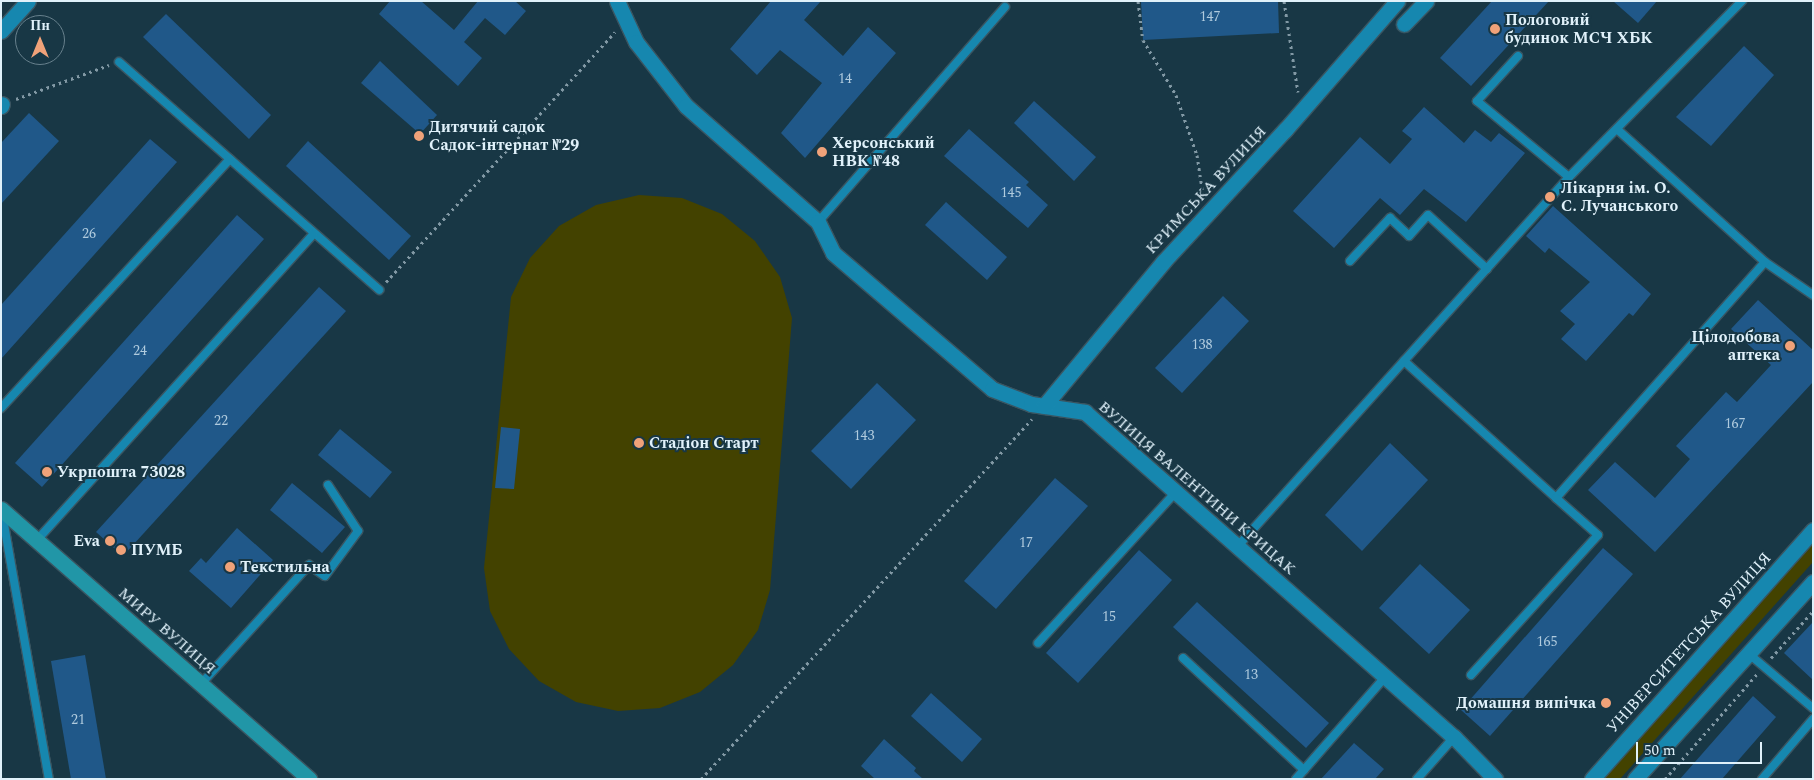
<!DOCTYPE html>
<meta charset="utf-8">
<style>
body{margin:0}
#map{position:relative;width:1814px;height:780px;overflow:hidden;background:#183745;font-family:Spectral,serif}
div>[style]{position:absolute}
.green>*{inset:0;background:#434200}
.building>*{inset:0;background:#205889}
.path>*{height:3px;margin-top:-1.5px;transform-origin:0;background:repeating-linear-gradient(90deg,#8299a5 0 2.5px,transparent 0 6.5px)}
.roads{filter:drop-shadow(1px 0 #3a5561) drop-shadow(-1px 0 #3a5561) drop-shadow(0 1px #3a5561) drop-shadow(0 -1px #3a5561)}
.lane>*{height:8px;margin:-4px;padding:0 4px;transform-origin:4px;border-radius:4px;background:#1687af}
.street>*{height:15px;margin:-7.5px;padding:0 7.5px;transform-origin:7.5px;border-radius:7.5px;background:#1687af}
.secondary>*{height:15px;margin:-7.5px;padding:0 7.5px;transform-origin:7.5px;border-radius:7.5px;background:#2196a7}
.dots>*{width:14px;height:14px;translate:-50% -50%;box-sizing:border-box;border:2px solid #183745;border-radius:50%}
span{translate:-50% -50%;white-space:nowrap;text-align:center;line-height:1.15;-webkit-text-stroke:4px #183745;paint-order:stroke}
.number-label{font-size:14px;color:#b0cbde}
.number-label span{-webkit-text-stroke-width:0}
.poi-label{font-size:16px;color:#e0f1fa;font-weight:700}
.left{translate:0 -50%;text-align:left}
.right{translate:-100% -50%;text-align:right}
.street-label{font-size:16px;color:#e0f1fa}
.frame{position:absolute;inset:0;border:2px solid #e0f1fa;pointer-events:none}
.north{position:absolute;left:15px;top:15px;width:50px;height:50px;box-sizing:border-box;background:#183745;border:1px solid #68818d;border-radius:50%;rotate:0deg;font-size:14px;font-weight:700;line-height:20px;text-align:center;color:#e0f1fa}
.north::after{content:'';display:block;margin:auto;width:18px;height:22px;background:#f0a279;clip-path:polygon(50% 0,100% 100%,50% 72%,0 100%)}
.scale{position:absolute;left:1636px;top:742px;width:126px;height:22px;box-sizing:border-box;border:2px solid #e0f1fa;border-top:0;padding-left:6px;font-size:15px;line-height:18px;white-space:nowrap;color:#e0f1fa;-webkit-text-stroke:4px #183745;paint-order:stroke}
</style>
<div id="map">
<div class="green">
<i style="clip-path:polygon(639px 195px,682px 198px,722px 214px,755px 241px,780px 277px,792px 318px,770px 590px,758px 630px,733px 665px,700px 692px,660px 708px,618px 711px,576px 702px,539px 681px,509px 649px,490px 611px,484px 568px,511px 297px,530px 258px,559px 226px,596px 205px)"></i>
<i style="clip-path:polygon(1813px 544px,1813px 562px,1620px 779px,1604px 779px)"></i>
</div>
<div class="building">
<i style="clip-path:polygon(390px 1px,421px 1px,454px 30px,478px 1px,515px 1px,526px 11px,505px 35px,485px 18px,464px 42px,482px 58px,458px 86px,379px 14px)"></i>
<i style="clip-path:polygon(771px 1px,821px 1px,804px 20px,843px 56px,868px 27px,896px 53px,805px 158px,781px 133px,822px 83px,780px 50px,757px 75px,730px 49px)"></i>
<i style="clip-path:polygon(1141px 1px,1278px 1px,1279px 33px,1143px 40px)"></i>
<i style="clip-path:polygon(1492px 1px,1549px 1px,1471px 86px,1440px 58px)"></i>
<i style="clip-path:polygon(1613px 1px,1657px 1px,1638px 23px)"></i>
<i style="clip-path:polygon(166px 14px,271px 115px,249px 139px,143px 37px)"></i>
<i style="clip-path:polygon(1744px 46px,1774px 75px,1711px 146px,1676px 117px)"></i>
<i style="clip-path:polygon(380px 61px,437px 115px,420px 134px,361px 83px)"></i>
<i style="clip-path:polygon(1034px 101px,1096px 157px,1074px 181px,1014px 123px)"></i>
<i style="clip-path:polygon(1424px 107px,1464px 143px,1475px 130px,1491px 142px,1499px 133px,1525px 153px,1466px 222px,1424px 189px,1400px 215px,1380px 198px,1334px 248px,1293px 211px,1360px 137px,1390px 164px,1412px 139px,1402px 131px)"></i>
<i style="clip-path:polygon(29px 113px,59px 141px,1px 204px,1px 143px)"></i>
<i style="clip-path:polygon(969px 129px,1029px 182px,1026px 185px,1048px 205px,1028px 228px,944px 156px)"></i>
<i style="clip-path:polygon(150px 139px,177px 162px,1px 359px,1px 305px)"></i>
<i style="clip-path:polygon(308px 141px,411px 236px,389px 260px,286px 166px)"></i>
<i style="clip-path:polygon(946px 202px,1007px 257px,987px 280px,925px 225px)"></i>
<i style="clip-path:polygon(1553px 206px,1651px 294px,1633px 316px,1629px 313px,1586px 361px,1561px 339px,1575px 324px,1560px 311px,1590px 282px,1549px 248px,1545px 253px,1526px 236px)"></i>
<i style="clip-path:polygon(237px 215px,264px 239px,42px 487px,15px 463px)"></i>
<i style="clip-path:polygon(319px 287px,346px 311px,123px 556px,96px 532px)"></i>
<i style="clip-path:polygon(1223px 296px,1249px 321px,1182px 393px,1155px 368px)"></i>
<i style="clip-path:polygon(1758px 300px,1813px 350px,1813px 382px,1655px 552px,1588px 490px,1615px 462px,1655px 498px,1690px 459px,1676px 446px,1726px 392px,1737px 402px,1771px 365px,1731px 329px)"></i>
<i style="clip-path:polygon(877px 383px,916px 420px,851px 489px,811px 451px)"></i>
<i style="clip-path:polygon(501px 427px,520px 429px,514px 489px,495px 488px)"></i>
<i style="clip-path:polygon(340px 429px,392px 472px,370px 498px,318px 455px)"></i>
<i style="clip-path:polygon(1390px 443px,1428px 480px,1362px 551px,1325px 515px)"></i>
<i style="clip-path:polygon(1055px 478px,1088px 506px,996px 609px,964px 581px)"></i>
<i style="clip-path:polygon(292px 483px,345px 527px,322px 553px,270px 510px)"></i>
<i style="clip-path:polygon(237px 528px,273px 560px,231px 608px,189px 571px,201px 558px,206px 563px)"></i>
<i style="clip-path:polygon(1603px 548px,1633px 574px,1490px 736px,1461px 710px)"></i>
<i style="clip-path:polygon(1139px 550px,1172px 580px,1078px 683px,1046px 653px)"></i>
<i style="clip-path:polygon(1420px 564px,1470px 610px,1429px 654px,1379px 608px)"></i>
<i style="clip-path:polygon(1197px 602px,1329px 723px,1306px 748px,1173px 627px)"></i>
<i style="clip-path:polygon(1813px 622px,1813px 680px,1784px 653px)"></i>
<i style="clip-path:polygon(85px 655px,106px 779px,71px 779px,51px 661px)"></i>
<i style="clip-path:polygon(931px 693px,982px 739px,962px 762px,911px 716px)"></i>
<i style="clip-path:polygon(1753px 696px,1776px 717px,1722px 779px,1680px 779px)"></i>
<i style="clip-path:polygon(884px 739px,916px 768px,914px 771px,923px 779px,875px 779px,861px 766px)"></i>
<i style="clip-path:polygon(1354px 743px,1384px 769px,1375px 779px,1321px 779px)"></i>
</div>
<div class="path">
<i style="left:1138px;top:1px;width:39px;rotate:83deg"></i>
<i style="left:1143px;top:40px;width:64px;rotate:59deg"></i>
<i style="left:1176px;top:95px;width:64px;rotate:70.7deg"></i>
<i style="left:1197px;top:155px;width:40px;rotate:81.5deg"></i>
<i style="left:1284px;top:1px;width:92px;rotate:81.3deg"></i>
<i style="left:16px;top:99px;width:99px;rotate:-20.1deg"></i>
<i style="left:386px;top:282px;width:339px;rotate:-47.5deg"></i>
<i style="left:1771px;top:658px;width:63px;rotate:-48.2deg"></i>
<i style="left:701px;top:779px;width:489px;rotate:-47.4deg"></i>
<i style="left:1665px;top:779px;width:140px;rotate:-48.8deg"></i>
</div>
<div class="roads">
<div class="lane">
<i style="left:1518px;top:56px;width:61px;rotate:132.3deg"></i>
<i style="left:1477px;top:101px;width:119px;rotate:39.6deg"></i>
<i style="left:119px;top:62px;width:346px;rotate:41.2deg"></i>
<i style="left:818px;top:222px;width:285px;rotate:-49deg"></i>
<i style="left:1350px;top:261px;width:59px;rotate:-47.1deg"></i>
<i style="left:1390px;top:218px;width:26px;rotate:43deg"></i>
<i style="left:1409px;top:236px;width:28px;rotate:-48deg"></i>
<i style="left:1428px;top:215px;width:80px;rotate:42.5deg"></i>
<i style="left:1765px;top:262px;width:58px;rotate:34.5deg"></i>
<i style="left:1404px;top:361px;width:205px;rotate:42deg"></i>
<i style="left:1556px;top:498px;width:315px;rotate:-48.5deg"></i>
<i style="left:1765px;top:262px;width:199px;rotate:-138.1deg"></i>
<i style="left:1px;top:408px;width:338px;rotate:-47.4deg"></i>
<i style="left:2px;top:513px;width:270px;rotate:80deg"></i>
<i style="left:37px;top:540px;width:413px;rotate:-47.9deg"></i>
<i style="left:1237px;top:547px;width:497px;rotate:-48.1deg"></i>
<i style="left:1569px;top:177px;width:247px;rotate:-45.5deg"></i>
<i style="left:1038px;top:643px;width:203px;rotate:-47.6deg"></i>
<i style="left:1749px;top:654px;width:84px;rotate:40.2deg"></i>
<i style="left:1183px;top:658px;width:165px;rotate:42.8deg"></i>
<i style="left:1471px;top:675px;width:189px;rotate:-47.8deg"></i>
<i style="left:1598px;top:535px;width:56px;rotate:-138.6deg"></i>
<i style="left:201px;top:684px;width:161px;rotate:-47.8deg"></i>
<i style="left:309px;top:565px;width:19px;rotate:35deg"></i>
<i style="left:325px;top:576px;width:56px;rotate:-53.7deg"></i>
<i style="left:358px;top:531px;width:55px;rotate:-123.1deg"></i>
<i style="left:1296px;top:779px;width:135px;rotate:-48.9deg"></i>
<i style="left:1417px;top:779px;width:56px;rotate:-48.6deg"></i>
<i style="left:1762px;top:779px;width:79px;rotate:-49.6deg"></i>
</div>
<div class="street">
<i style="left:617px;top:1px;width:45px;rotate:65.1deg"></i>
<i style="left:636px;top:42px;width:81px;rotate:52deg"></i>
<i style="left:686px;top:106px;width:176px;rotate:41.3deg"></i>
<i style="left:818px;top:222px;width:34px;rotate:64deg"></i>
<i style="left:833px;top:253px;width:209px;rotate:40.5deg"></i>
<i style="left:992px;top:389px;width:42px;rotate:21deg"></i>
<i style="left:1031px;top:404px;width:55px;rotate:8.4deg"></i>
<i style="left:1085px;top:412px;width:492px;rotate:41.4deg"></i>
<i style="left:1454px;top:737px;width:59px;rotate:45.7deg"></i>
<i style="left:1404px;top:24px;width:32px;rotate:-46deg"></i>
<i style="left:1px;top:31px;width:40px;rotate:-48deg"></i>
<i style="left:1px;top:106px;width:2px;rotate:-63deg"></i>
<i style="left:1044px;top:406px;width:187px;rotate:-50.4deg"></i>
<i style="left:1163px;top:262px;width:180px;rotate:-47.3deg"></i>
<i style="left:1285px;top:130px;width:171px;rotate:-49deg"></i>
<i style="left:1592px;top:779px;width:333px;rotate:-48.4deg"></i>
<i style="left:1635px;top:779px;width:266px;rotate:-47.9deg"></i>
</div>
<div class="secondary">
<i style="left:1px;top:509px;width:410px;rotate:41.2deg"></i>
</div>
</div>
<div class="dots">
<i style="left:1495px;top:29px;background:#f0a279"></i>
<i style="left:419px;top:136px;background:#f0a279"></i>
<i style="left:822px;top:152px;background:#f0a279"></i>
<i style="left:1550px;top:197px;background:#f0a279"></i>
<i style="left:1790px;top:346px;background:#f0a279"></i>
<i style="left:639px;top:443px;background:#f0a279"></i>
<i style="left:47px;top:472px;background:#f0a279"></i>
<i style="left:110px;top:541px;background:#f0a279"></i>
<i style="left:121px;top:550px;background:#f0a279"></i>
<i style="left:230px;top:567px;background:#f0a279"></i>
<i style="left:1606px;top:703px;background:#f0a279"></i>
</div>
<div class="number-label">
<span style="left:1210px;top:17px">147</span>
<span style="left:845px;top:79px">14</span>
<span style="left:1011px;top:193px">145</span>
<span style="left:89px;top:234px">26</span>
<span style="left:1202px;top:345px">138</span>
<span style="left:140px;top:351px">24</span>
<span style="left:221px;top:421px">22</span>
<span style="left:1735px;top:424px">167</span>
<span style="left:864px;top:436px">143</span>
<span style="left:1026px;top:543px">17</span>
<span style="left:1109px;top:617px">15</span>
<span style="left:1547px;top:642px">165</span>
<span style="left:1251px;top:675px">13</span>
<span style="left:78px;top:720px">21</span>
</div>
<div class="poi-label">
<span class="left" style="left:1505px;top:29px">Пологовий<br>будинок МСЧ ХБК</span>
<span class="left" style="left:429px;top:136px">Дитячий садок<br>Садок-інтернат №29</span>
<span class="left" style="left:832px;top:152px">Херсонський<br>НВК №48</span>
<span class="left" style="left:1561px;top:197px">Лікарня ім. О.<br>С. Лучанського</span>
<span class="right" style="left:1780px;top:346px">Цiлодобова<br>аптека</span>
<span class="left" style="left:649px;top:443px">Стадіон Старт</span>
<span class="left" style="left:57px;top:472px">Укрпошта 73028</span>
<span class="right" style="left:100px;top:541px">Eva</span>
<span class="left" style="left:131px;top:550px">ПУМБ</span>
<span class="left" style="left:240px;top:567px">Текстильна</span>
<span class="right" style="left:1596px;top:703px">Домашня випічка</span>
</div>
<div class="street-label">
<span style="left:1206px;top:190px;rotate:-47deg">КРИМСЬКА ВУЛИЦЯ</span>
<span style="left:1197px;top:488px;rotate:41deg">ВУЛИЦЯ ВАЛЕНТИНИ КРИЦАК</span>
<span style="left:167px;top:631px;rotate:41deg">МИРУ ВУЛИЦЯ</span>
<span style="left:1689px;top:643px;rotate:-48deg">УНІВЕРСИТЕТСЬКА ВУЛИЦЯ</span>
</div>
<div class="frame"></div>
<div class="north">Пн</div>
<div class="scale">50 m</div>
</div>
